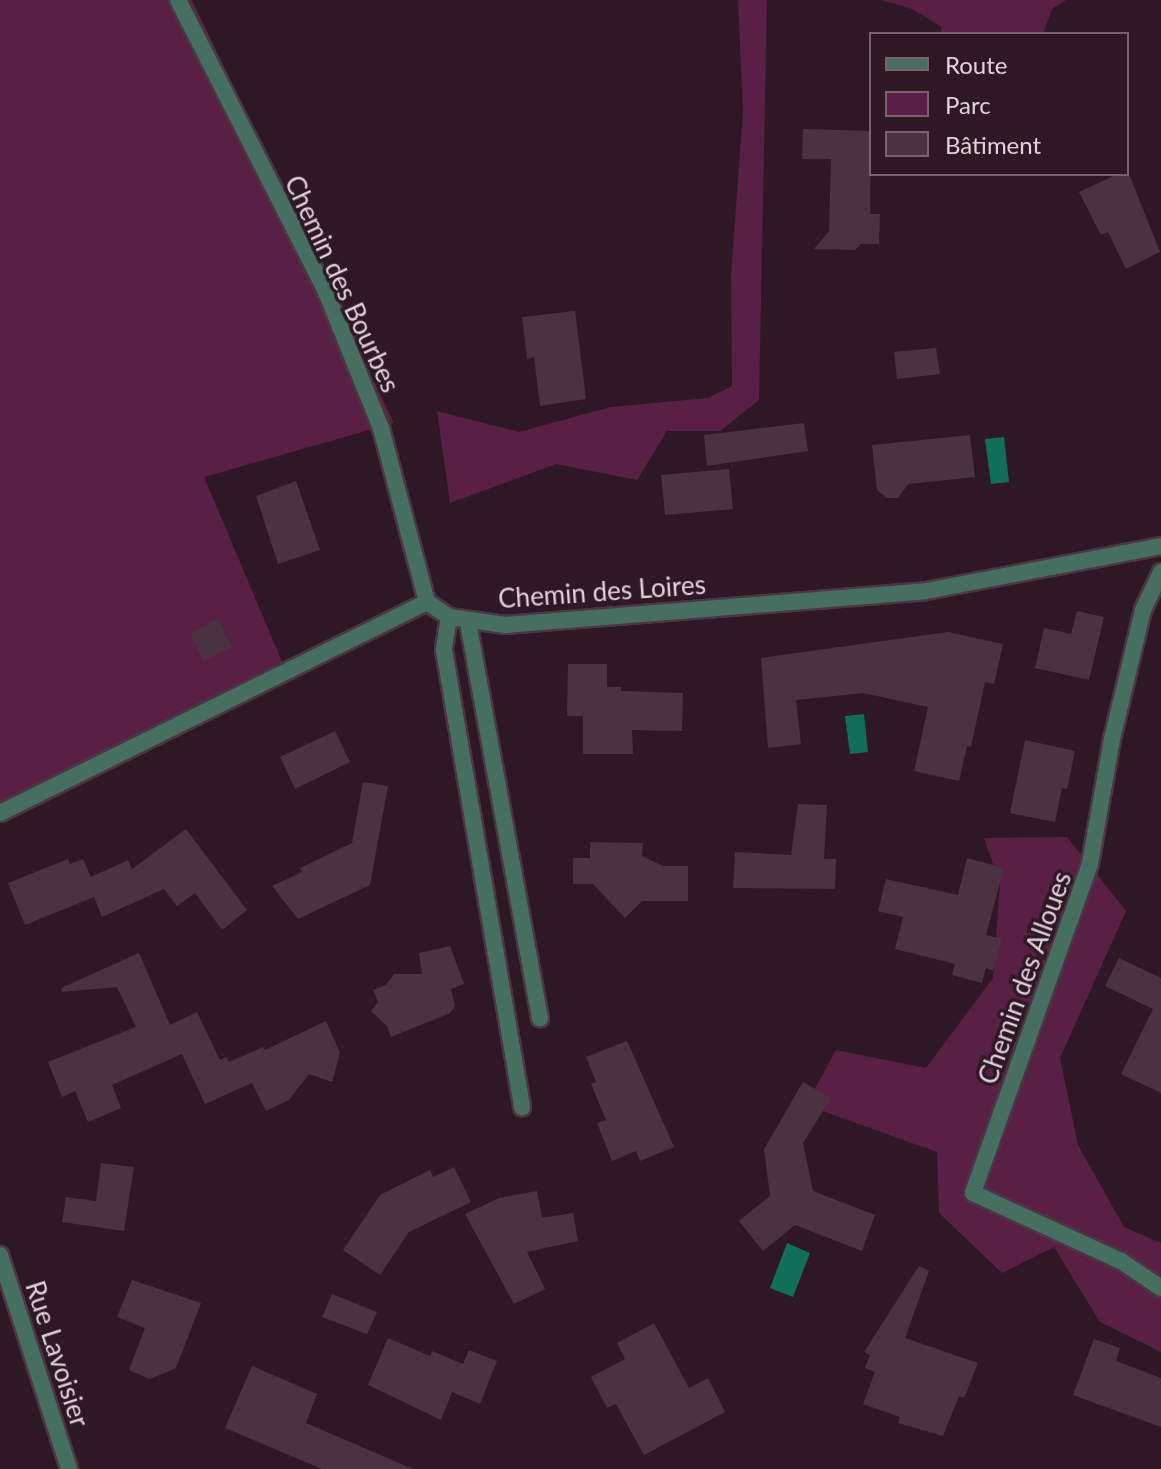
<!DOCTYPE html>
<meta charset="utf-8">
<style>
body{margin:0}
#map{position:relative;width:1161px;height:1469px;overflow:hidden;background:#2f1826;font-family:Lato,sans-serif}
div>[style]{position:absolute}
.green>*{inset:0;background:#591f45}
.water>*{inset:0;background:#116f57}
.building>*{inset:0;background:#4a3240}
.roads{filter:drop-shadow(2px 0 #4c3643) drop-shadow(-2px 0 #4c3643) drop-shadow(0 2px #4c3643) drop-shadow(0 -2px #4c3643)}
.service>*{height:16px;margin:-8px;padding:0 8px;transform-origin:8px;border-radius:8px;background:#466f61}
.minor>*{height:16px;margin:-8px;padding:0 8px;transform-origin:8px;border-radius:8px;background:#466f61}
span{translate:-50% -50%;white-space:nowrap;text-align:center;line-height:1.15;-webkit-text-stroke:7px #2f1826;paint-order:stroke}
.street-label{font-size:26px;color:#e2d2da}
.legend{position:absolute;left:869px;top:32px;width:260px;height:144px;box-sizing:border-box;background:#2f1826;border:2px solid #77626e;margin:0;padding:10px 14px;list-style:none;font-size:24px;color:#e2d2da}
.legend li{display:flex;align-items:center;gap:16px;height:40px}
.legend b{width:40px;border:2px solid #77626e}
</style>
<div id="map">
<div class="green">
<i style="clip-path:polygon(0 0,192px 0,394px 423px,204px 477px,286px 671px,0 822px)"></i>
<i style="clip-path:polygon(738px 0,767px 0,759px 400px,720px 431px,667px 431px,637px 480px,556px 464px,450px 503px,437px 411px,519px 432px,611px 407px,708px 398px,732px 386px,731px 276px,743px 111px)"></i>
<i style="clip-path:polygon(882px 0,1066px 0,1052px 9px,1043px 34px,940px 34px,942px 27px,912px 9px)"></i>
<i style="clip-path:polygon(1067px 837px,1126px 911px,1060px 1058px,1078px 1145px,1124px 1227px,1161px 1243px,1161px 1352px,1100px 1322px,1054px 1247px,1002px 1273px,939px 1213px,937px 1152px,806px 1105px,836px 1050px,926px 1068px,993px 978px,1000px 884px,984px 838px)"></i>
</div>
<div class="water">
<i style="clip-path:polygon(1004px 437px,1009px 482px,991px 484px,985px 439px)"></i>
<i style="clip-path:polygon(864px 714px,868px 752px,850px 754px,845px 716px)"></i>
<i style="clip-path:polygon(787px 1243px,810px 1253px,793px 1297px,770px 1288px)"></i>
</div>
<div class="building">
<i style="clip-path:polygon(803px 129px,871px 131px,870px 214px,880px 214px,879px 244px,861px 244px,855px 250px,814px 249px,829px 231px,831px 159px,802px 159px)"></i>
<i style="clip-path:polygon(1118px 174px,1129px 174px,1160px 252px,1126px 269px,1108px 232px,1101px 235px,1079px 192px)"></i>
<i style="clip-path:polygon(575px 311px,586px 399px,540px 406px,534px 357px,527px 359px,522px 317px)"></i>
<i style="clip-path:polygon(936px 348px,940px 374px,897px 379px,894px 352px)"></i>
<i style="clip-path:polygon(804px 423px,808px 451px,707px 466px,704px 435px)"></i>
<i style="clip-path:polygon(970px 435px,975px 477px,908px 484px,898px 498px,887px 498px,877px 490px,872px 445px)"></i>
<i style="clip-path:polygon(729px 469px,733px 509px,665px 515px,661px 475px)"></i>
<i style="clip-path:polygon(296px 481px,320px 550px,278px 564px,256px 496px)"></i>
<i style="clip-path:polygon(1077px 611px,1104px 617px,1089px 680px,1035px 668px,1044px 628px,1071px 634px)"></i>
<i style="clip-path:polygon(218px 618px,232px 647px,204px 661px,190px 634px)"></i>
<i style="clip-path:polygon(948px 632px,1003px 644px,994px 684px,985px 682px,971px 747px,967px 746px,959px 781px,914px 771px,928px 707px,863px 693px,796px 700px,801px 744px,768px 748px,761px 658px)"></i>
<i style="clip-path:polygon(568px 664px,607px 664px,607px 687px,621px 687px,621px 691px,683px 693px,682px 731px,632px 730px,633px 754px,583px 754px,583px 716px,567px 716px)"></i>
<i style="clip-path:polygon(335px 731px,350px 762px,295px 789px,280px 757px)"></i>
<i style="clip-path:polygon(1025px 740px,1075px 751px,1067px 789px,1062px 788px,1055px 822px,1010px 813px)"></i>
<i style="clip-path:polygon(363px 782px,388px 786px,370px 885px,298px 919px,272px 886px,302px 872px,300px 868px,352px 843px)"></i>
<i style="clip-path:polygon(798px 804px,827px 805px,824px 859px,836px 859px,835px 889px,733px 888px,735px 852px,791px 855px)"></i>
<i style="clip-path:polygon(186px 829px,247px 910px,222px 930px,195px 893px,177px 906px,164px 889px,102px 917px,94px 897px,25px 925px,8px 883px,68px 859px,70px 864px,83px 859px,91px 877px,128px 860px,132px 869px)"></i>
<i style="clip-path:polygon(590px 842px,643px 843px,642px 856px,663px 866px,688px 866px,688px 901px,642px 901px,625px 918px,593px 884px,573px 884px,573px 858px,590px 858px)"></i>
<i style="clip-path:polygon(967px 858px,1004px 868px,986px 935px,1002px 939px,993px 971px,986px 968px,982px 983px,952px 975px,955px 964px,895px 949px,903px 917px,878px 911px,886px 879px,958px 895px)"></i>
<i style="clip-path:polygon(450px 946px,464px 984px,451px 989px,455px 1006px,450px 1013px,391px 1037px,387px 1026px,371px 1011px,378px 1002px,373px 990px,386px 985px,394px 974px,422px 974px,419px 953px)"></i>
<i style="clip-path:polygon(139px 953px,170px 1025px,197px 1012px,220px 1060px,226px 1057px,229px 1062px,263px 1047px,265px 1050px,326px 1021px,340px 1053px,332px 1082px,309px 1074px,289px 1100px,266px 1111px,252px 1083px,205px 1104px,182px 1054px,112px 1085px,121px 1108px,88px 1122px,75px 1091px,62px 1097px,48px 1062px,136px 1027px,117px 987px,62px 992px,61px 988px)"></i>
<i style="clip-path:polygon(1119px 958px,1161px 978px,1161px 1093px,1121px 1074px,1153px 1009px,1105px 986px)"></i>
<i style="clip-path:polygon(627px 1041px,674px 1147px,640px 1161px,636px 1151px,612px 1161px,597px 1123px,606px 1120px,591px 1084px,596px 1082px,586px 1057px)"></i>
<i style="clip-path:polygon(803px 1082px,831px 1098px,803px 1143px,813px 1191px,875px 1215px,862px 1251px,795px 1225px,763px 1251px,739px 1221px,770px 1196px,764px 1149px)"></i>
<i style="clip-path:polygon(101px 1163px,134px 1167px,124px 1231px,62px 1222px,66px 1197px,96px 1201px)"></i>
<i style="clip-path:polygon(454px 1167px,471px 1202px,409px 1232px,380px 1275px,343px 1250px,380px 1195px,430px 1170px,433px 1177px)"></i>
<i style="clip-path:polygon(537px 1191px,542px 1218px,573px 1213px,578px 1241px,527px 1252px,545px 1289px,514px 1304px,465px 1214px,499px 1198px)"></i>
<i style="clip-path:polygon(919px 1266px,929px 1271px,905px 1338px,978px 1363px,964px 1398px,959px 1396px,943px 1436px,898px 1423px,900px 1417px,863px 1404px,875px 1372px,865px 1368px,870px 1355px,864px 1352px)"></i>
<i style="clip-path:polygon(132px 1280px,201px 1303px,176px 1368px,150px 1379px,129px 1370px,145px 1328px,117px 1317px)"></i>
<i style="clip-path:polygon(332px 1294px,377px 1312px,367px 1334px,322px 1317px)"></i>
<i style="clip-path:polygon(654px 1323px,689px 1388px,708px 1378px,725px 1412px,644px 1455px,616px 1404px,607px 1408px,591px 1377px,625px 1359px,617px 1343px)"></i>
<i style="clip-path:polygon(388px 1338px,430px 1356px,432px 1351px,463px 1364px,469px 1350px,497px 1361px,480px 1404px,452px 1392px,441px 1420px,368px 1385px)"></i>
<i style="clip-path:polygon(1094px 1339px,1120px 1348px,1116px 1361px,1161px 1378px,1161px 1427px,1073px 1395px)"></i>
<i style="clip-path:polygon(252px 1366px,317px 1394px,306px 1423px,413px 1469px,322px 1469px,225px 1428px)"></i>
</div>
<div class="roads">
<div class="service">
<i style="left:449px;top:617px;width:33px;rotate:99deg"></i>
<i style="left:444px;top:650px;width:464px;rotate:80.3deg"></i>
<i style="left:468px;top:622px;width:403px;rotate:79.7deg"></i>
</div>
<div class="minor">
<i style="left:178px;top:0;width:327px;rotate:63.1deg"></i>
<i style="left:326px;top:292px;width:147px;rotate:68deg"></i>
<i style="left:381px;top:428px;width:180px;rotate:75.2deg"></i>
<i style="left:1161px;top:572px;width:42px;rotate:115.3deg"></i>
<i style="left:1143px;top:610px;width:133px;rotate:103.5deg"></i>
<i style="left:1112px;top:739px;width:127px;rotate:100deg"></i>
<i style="left:1090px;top:864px;width:349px;rotate:109.6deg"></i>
<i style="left:973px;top:1193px;width:163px;rotate:24.7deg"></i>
<i style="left:1121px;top:1261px;width:48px;rotate:34deg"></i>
<i style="left:0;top:813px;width:476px;rotate:-26.3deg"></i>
<i style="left:427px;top:602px;width:27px;rotate:34deg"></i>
<i style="left:449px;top:617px;width:57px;rotate:8.1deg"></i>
<i style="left:505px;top:625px;width:422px;rotate:-4.6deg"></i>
<i style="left:926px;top:591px;width:239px;rotate:-10.8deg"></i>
<i style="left:0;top:1255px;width:225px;rotate:72.1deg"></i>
</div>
</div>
<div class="street-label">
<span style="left:342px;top:284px;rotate:65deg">Chemin des Bourbes</span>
<span style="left:602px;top:592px;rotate:-4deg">Chemin des Loires</span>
<span style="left:1025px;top:978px;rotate:-70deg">Chemin des Alloues</span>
<span style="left:57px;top:1354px;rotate:72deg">Rue Lavoisier</span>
</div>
<ul class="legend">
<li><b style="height:10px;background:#466f61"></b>Route</li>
<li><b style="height:22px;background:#591f45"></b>Parc</li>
<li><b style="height:22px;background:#4a3240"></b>Bâtiment</li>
</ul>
</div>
